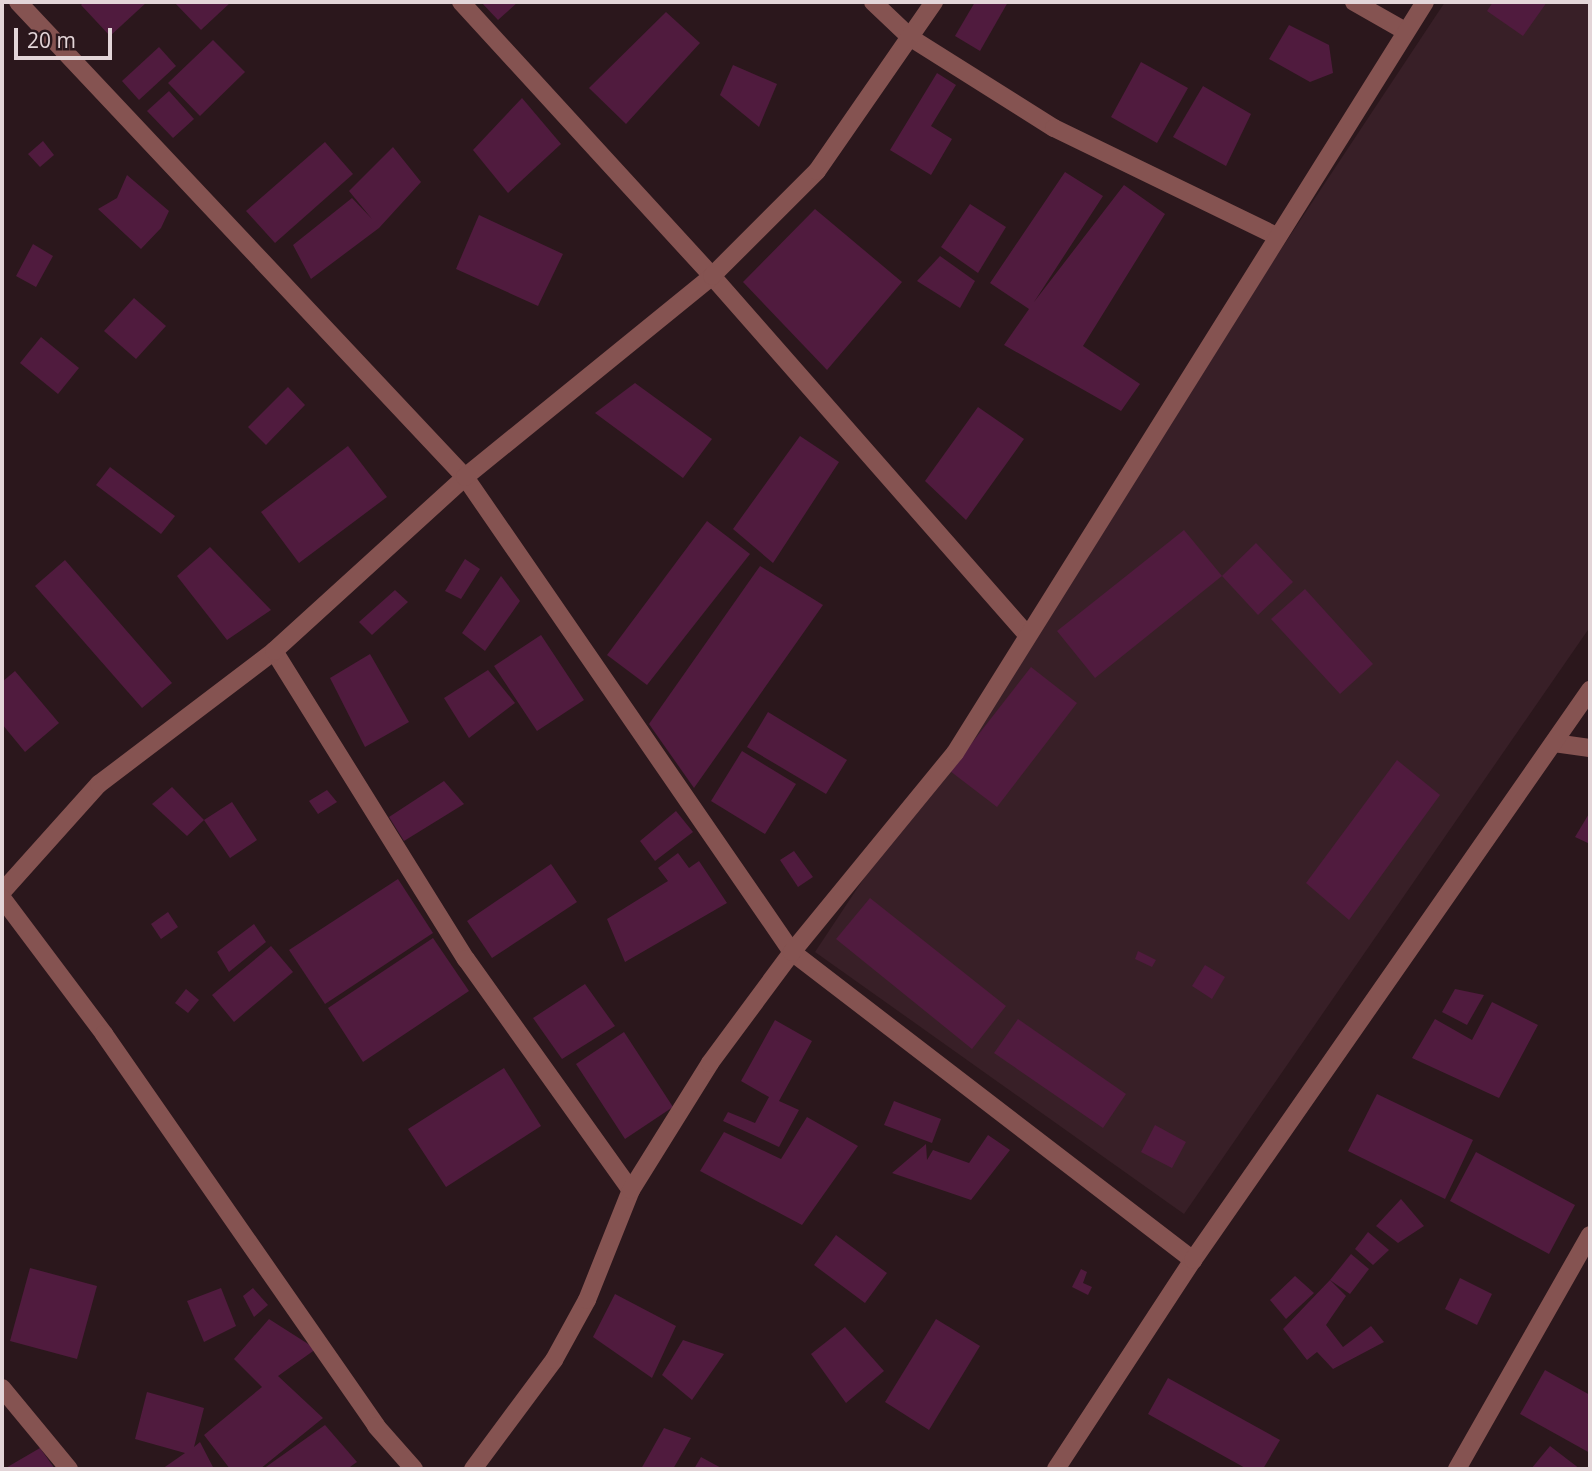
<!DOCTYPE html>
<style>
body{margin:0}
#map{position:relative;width:1592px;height:1471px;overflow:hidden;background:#2b171c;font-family:"Open Sans",sans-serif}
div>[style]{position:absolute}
.built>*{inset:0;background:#381f27}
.building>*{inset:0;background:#501b3e}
.minor>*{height:18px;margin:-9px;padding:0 9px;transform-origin:9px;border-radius:9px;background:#855351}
span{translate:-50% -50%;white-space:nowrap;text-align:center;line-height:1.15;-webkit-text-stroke:6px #2b171c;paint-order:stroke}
.frame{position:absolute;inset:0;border:4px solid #e3d5d8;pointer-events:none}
.scale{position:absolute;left:14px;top:28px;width:98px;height:32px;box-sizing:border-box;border:4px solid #e3d5d8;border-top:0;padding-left:9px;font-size:21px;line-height:24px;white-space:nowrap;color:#e3d5d8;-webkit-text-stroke:5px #2b171c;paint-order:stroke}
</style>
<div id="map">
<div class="built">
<i style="clip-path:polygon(1445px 2px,1590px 2px,1590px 627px,1184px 1214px,815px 952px)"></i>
</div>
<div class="building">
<i style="clip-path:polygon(84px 2px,147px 2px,110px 36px,81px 5px)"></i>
<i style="clip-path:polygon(174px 2px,231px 2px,201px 30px)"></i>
<i style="clip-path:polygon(481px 2px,518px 2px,498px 20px)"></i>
<i style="clip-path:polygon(975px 2px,1008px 2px,980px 51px,955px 36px)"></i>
<i style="clip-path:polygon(1493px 2px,1547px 2px,1523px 36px,1487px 11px)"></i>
<i style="clip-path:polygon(666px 12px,700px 43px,626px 124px,589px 88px)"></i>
<i style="clip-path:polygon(1289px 25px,1329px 45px,1333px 73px,1310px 82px,1269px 59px)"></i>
<i style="clip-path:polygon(213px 40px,245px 72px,200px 116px,168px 83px)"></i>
<i style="clip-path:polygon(159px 47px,176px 66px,139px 100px,122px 81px)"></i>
<i style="clip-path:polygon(1141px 62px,1188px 88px,1157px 143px,1111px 117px)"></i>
<i style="clip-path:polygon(733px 65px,777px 84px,759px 127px,720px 95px)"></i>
<i style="clip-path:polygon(937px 73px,956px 85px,931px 126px,952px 139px,931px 175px,890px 150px)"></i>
<i style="clip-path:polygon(1203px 86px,1251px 114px,1226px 166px,1173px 137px)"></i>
<i style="clip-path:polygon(169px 91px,194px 119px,173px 138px,147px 111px)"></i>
<i style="clip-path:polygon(522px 98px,561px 144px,508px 193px,473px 150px)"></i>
<i style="clip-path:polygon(43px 141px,54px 155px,40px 167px,28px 154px)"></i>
<i style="clip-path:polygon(325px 142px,353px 174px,275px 243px,246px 211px)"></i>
<i style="clip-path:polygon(393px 147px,421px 182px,379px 228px,311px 279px,293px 245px,352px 198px,372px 219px,349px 191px)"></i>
<i style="clip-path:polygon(1065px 172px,1103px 196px,1034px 302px,1124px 185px,1165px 214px,1083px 346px,1140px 384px,1121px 411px,1004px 345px,1029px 309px,990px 283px)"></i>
<i style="clip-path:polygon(127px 175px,169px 211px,161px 228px,141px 249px,98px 209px,117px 198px)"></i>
<i style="clip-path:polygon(970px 204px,1006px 227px,978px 273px,941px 247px)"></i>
<i style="clip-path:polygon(815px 209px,902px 282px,827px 370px,743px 282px)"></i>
<i style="clip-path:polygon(479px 215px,563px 254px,538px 306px,456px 269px)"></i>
<i style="clip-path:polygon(33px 244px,53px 256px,36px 287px,16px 276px)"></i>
<i style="clip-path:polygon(940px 256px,975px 281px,960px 308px,917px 281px)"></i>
<i style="clip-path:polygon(134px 298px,166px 326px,136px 359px,104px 331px)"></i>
<i style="clip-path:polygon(41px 337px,79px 368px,58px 394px,20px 363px)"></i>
<i style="clip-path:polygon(635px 383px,712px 439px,683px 478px,595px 413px)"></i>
<i style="clip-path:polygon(288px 387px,305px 405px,266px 445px,248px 427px)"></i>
<i style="clip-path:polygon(978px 407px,1024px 439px,966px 520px,925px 481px)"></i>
<i style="clip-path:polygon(800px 436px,839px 462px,773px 563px,733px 529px)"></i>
<i style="clip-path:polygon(348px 446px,387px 497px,299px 563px,261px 512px)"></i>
<i style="clip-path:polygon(110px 467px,175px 516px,161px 534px,96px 485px)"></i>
<i style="clip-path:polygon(707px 521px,750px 554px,647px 685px,607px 655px)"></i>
<i style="clip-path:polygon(1184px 530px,1222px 576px,1095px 678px,1057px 631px)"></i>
<i style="clip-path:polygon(1256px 543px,1293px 582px,1258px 615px,1222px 576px)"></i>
<i style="clip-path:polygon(210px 547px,271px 610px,227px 640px,177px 576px)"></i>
<i style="clip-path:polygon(465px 559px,480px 569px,461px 599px,445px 591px)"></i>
<i style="clip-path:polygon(65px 560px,172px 683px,142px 708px,35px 586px)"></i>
<i style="clip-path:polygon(760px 566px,823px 605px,694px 788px,649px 724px)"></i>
<i style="clip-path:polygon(501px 576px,520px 601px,485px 651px,462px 633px)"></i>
<i style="clip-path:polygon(1305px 589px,1373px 664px,1340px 694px,1271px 619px)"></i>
<i style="clip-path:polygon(395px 590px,408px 602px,372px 635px,359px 622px)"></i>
<i style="clip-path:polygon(541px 635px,584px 700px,537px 731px,494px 666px)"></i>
<i style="clip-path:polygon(370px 654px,409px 722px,365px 747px,330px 678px)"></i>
<i style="clip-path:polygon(1031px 667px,1077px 703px,997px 807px,950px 771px)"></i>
<i style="clip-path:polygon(488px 670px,515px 703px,469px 738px,444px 698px)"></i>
<i style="clip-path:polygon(15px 671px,59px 723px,25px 752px,2px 724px,2px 682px)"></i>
<i style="clip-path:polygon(768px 712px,847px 760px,826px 794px,747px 747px)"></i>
<i style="clip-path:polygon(742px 751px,796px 784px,765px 834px,711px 801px)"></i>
<i style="clip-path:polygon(1397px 760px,1440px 795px,1349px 920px,1306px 883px)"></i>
<i style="clip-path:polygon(444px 781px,464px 804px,404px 841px,389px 817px)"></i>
<i style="clip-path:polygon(172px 787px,204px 820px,187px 836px,152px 804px)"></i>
<i style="clip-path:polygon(327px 790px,337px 802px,318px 814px,309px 801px)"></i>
<i style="clip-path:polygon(232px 802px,257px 840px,230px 858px,204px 820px)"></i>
<i style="clip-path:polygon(676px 811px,693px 832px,655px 861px,640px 841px)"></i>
<i style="clip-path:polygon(1590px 812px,1590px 844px,1575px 837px)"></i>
<i style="clip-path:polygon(794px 851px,813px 877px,798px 887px,780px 860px)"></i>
<i style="clip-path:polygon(678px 853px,689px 868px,699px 861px,727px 903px,625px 962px,607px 919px,668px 881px,658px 868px)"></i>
<i style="clip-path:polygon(551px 864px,577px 902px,492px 958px,467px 921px)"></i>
<i style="clip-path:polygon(398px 879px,433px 933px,325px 1004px,289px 950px)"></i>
<i style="clip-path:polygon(870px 898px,1006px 1006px,972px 1049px,836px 939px)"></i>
<i style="clip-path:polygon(168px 912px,178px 927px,161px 939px,151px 924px)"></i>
<i style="clip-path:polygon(254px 924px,266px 942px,229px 972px,217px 952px)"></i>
<i style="clip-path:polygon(433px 938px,469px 991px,363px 1062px,328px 1008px)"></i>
<i style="clip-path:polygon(271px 946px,293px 972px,234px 1022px,212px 995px)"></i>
<i style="clip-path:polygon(1138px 951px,1156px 960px,1152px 967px,1135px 959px)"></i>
<i style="clip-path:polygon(1205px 965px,1225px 977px,1212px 999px,1192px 986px)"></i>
<i style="clip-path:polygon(585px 984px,615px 1026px,562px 1059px,533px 1018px)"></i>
<i style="clip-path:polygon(186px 989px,199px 1000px,188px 1013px,175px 1003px)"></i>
<i style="clip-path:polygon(1455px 989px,1484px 995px,1467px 1025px,1442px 1012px)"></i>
<i style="clip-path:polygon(1492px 1002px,1538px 1025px,1499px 1098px,1412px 1058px,1435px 1019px,1472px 1040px)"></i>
<i style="clip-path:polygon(1018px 1019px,1126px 1094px,1103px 1128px,994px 1053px)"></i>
<i style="clip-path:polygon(775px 1020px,812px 1041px,779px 1101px,799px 1110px,779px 1147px,723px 1121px,728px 1112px,755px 1123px,769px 1097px,741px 1081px)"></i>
<i style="clip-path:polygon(624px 1032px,673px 1107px,625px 1139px,576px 1064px)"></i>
<i style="clip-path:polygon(504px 1068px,541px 1126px,446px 1187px,408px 1129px)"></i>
<i style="clip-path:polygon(1377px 1094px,1473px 1140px,1445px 1199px,1348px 1151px)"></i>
<i style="clip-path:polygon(894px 1101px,941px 1119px,932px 1143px,884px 1125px)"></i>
<i style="clip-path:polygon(807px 1117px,858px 1146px,802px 1225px,700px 1171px,724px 1132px,781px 1159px)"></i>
<i style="clip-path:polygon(1155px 1125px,1186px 1142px,1172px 1168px,1141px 1152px)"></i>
<i style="clip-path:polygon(988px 1135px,1010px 1150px,971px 1200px,892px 1173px,926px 1144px,927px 1160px,933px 1150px,969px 1163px)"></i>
<i style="clip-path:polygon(1476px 1152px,1575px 1205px,1549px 1254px,1450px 1201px)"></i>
<i style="clip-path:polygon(1401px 1199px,1424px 1226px,1398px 1243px,1376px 1226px)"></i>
<i style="clip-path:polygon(1368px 1232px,1389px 1250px,1373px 1265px,1355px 1249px)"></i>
<i style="clip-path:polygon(836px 1235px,887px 1273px,865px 1303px,814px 1265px)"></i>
<i style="clip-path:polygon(1351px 1254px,1369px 1269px,1350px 1294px,1330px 1280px)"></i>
<i style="clip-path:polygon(30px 1268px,97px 1286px,77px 1359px,10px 1341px)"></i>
<i style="clip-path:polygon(1081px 1269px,1087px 1272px,1083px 1283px,1092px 1287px,1088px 1295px,1072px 1287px)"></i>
<i style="clip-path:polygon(1295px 1276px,1314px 1293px,1286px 1319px,1270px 1300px)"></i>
<i style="clip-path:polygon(1460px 1278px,1492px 1294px,1477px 1325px,1445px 1309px)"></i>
<i style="clip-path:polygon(1330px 1280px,1346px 1296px,1326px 1325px,1343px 1347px,1371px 1326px,1384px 1342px,1333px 1369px,1317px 1352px,1307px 1360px,1283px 1329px)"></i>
<i style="clip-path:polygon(221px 1288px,236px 1326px,204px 1342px,187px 1301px)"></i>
<i style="clip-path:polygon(253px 1288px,268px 1305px,254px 1317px,243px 1296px)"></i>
<i style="clip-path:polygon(615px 1294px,676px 1326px,652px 1378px,593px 1337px)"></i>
<i style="clip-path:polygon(269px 1319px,316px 1349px,278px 1376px,323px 1418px,260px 1469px,230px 1469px,204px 1435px,262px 1387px,234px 1359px)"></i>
<i style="clip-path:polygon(936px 1319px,980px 1346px,929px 1430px,885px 1402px)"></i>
<i style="clip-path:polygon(845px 1327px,884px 1371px,846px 1403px,811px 1354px)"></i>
<i style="clip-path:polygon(683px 1340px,724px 1354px,692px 1400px,662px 1375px)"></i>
<i style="clip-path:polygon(1545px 1370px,1590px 1395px,1590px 1453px,1520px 1414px)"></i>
<i style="clip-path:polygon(1168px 1378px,1280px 1440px,1263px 1469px,1247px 1469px,1148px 1414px)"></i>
<i style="clip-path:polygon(147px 1392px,204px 1408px,194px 1447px,200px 1442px,214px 1469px,162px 1469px,185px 1453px,135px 1439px)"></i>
<i style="clip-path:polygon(325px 1425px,357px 1462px,347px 1469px,263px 1469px)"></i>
<i style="clip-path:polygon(664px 1428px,691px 1438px,673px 1469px,641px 1469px)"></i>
<i style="clip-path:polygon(1550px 1446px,1580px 1469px,1531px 1469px)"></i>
<i style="clip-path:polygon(40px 1448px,55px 1469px,4px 1469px)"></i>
<i style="clip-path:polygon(701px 1457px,723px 1469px,694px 1469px)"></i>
</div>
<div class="minor">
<i style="left:18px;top:2px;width:652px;rotate:46.74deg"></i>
<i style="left:465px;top:477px;width:577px;rotate:55.46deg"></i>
<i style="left:792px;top:952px;width:506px;rotate:37.53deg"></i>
<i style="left:461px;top:2px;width:372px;rotate:47.5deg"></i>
<i style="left:712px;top:276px;width:476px;rotate:48.7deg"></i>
<i style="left:873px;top:2px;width:52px;rotate:43.5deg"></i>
<i style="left:911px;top:38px;width:169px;rotate:32.2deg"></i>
<i style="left:1054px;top:128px;width:247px;rotate:25.9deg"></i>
<i style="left:1354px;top:2px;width:59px;rotate:29.6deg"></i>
<i style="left:274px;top:651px;width:363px;rotate:58.1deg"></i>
<i style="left:466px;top:959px;width:284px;rotate:54.5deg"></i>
<i style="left:1554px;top:743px;width:36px;rotate:8deg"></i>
<i style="left:2px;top:892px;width:145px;rotate:-48.1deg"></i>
<i style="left:99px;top:784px;width:220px;rotate:-37.2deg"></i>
<i style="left:274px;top:651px;width:258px;rotate:-42.3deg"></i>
<i style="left:465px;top:477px;width:318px;rotate:-39.1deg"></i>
<i style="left:712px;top:276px;width:148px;rotate:-45deg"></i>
<i style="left:817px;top:171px;width:206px;rotate:-55.3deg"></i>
<i style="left:2px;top:898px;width:170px;rotate:53.1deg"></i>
<i style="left:104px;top:1034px;width:477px;rotate:55.2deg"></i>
<i style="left:376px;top:1426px;width:57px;rotate:48.5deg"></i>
<i style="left:2px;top:1388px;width:105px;rotate:50.4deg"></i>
<i style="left:473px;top:1469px;width:136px;rotate:-53.4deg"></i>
<i style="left:554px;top:1360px;width:68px;rotate:-61.2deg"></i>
<i style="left:587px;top:1300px;width:118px;rotate:-68.2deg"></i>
<i style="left:631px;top:1190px;width:150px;rotate:-58.1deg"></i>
<i style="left:710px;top:1063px;width:138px;rotate:-53.5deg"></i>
<i style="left:792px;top:952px;width:257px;rotate:-50.7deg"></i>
<i style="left:955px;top:753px;width:886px;rotate:-57.96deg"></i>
<i style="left:1056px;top:1469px;width:250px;rotate:-56.8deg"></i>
<i style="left:1193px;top:1260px;width:695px;rotate:-55.14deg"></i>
<i style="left:1457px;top:1469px;width:269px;rotate:-60.4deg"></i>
</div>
<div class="frame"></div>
<div class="scale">20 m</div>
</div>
